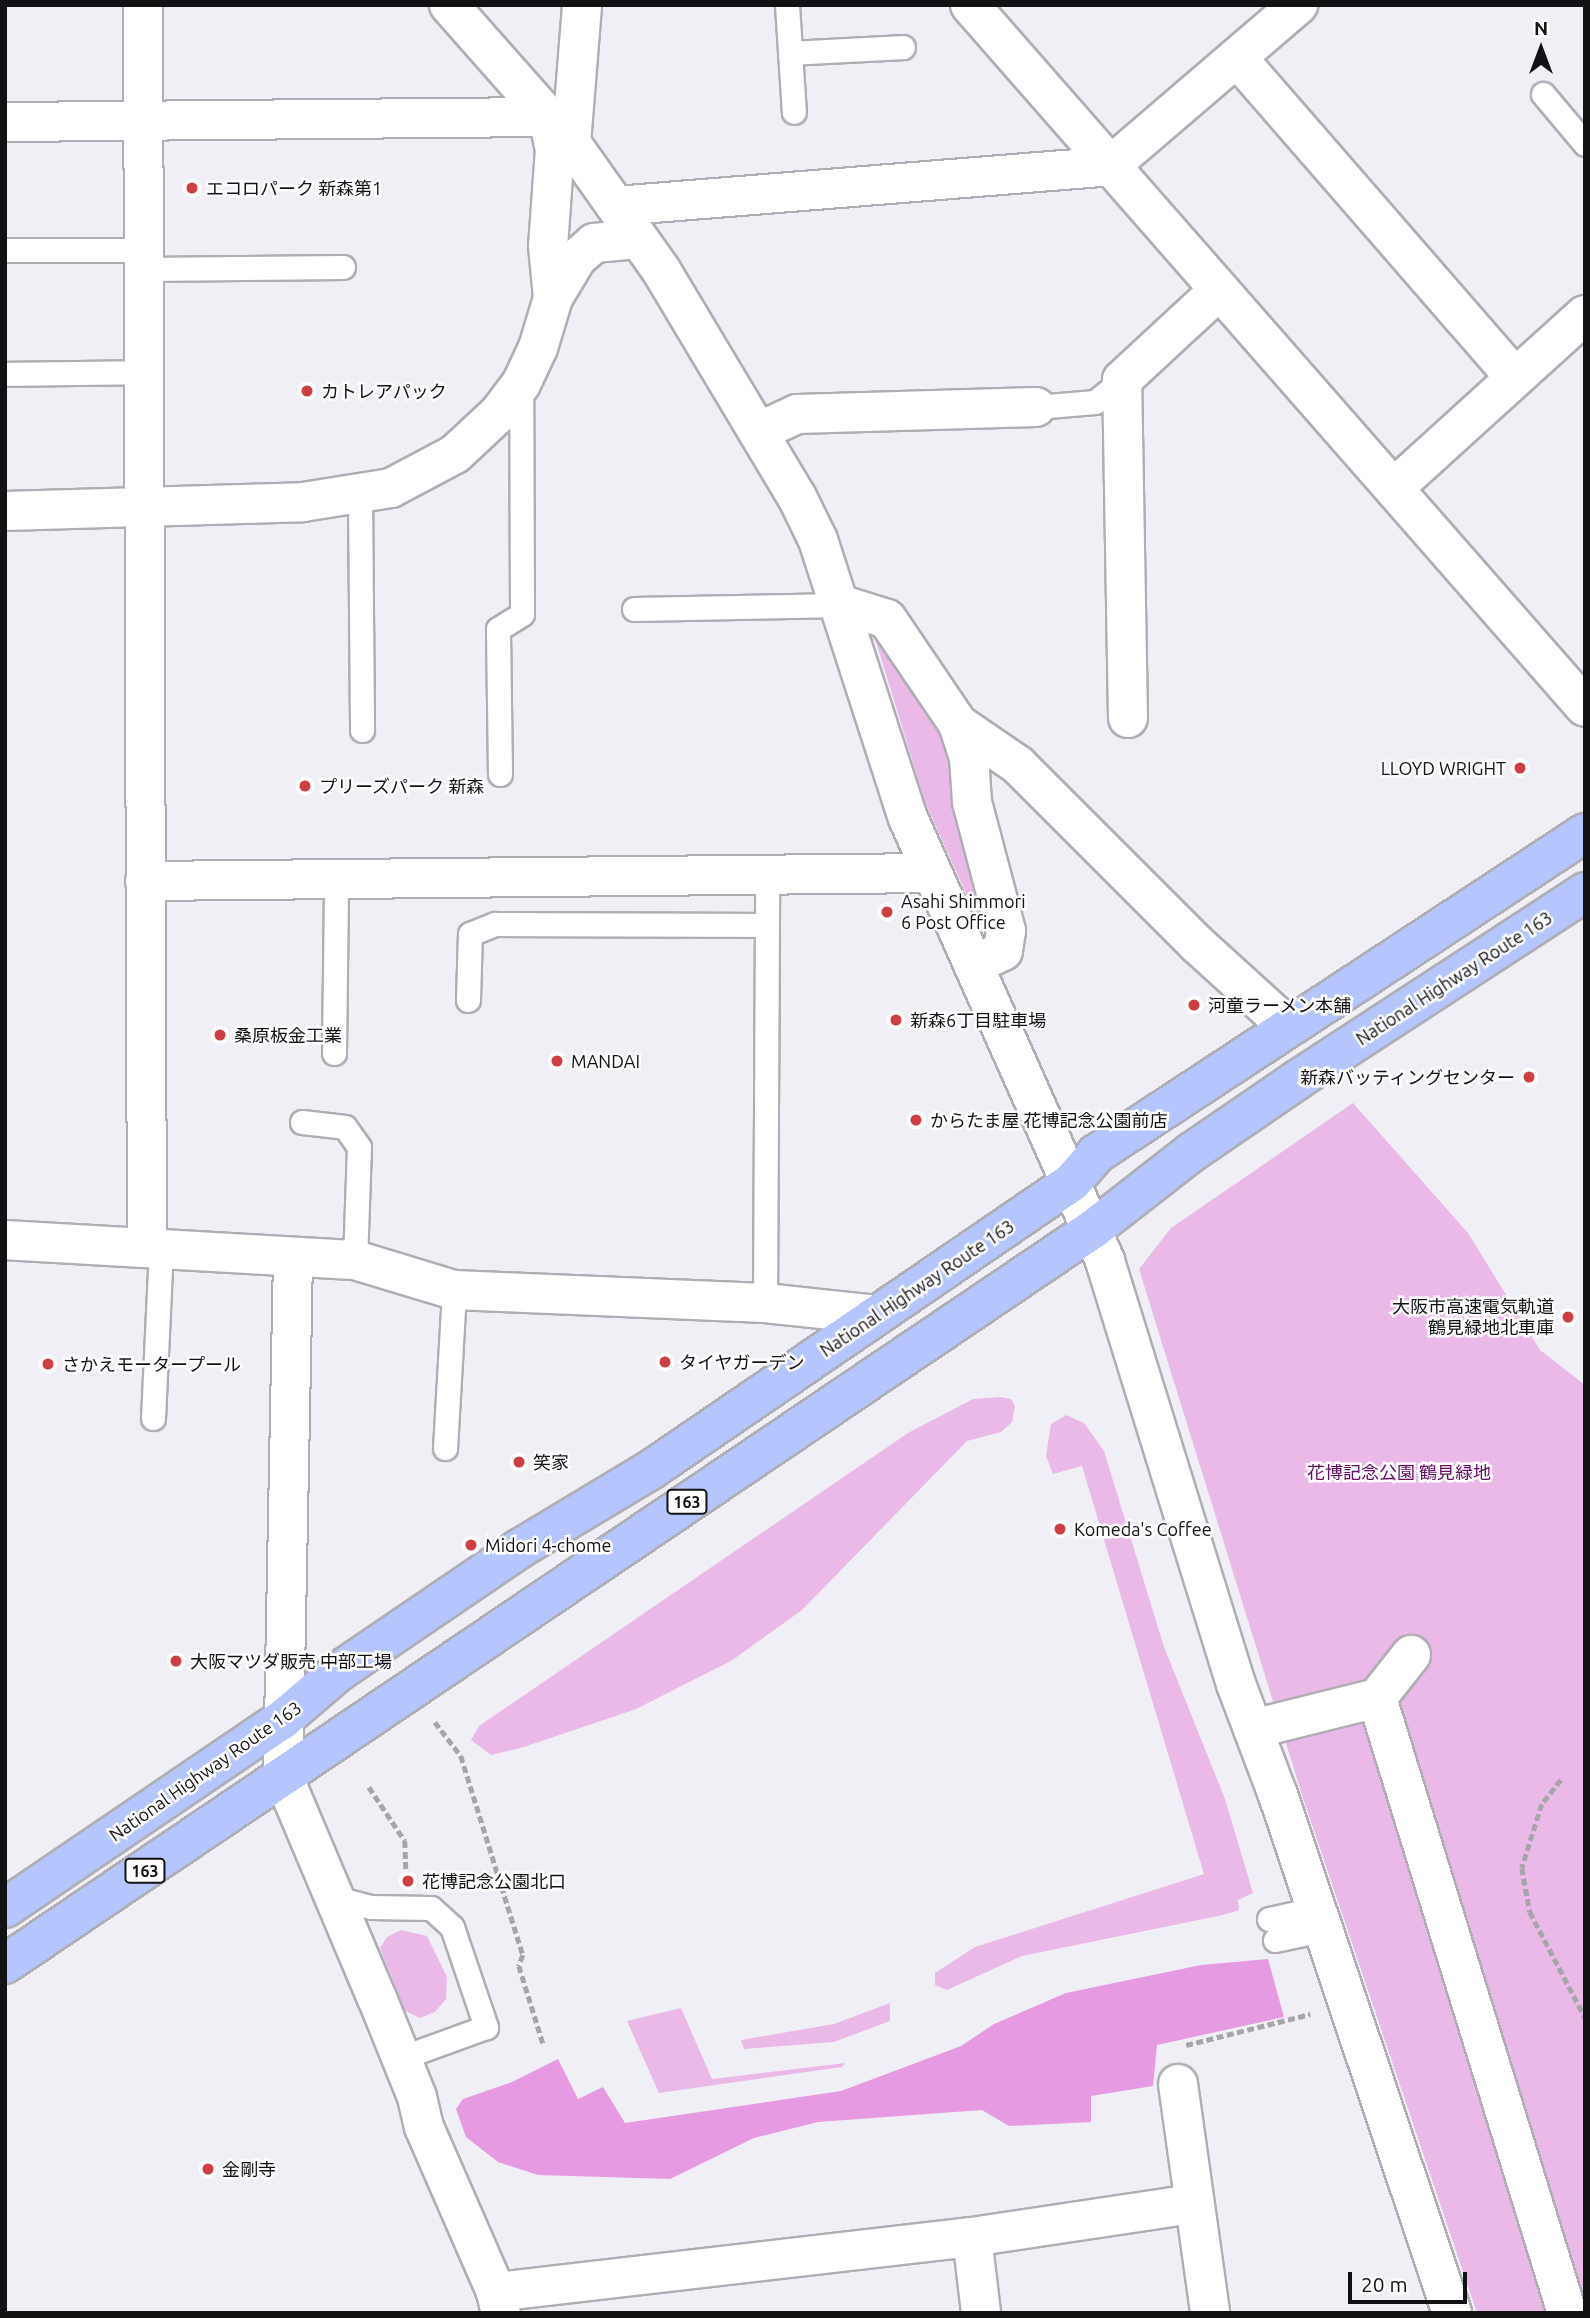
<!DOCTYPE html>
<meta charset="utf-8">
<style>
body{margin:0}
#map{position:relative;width:1590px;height:2318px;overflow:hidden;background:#f0eff5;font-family:Ubuntu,"Noto Sans JP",sans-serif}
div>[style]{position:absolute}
.green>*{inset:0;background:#eab9e8}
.forest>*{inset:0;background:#e59ae2}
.path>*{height:4.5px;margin-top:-2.25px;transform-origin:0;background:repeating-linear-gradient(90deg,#a6a5aa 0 7px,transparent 0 10.5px)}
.roads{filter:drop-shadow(2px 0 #aeaeb4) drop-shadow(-2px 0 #aeaeb4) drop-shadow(0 2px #aeaeb4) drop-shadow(0 -2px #aeaeb4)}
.lane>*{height:23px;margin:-11.5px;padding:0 11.5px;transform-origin:11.5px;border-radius:11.5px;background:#fff}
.street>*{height:38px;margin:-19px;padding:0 19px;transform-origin:19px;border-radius:19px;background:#fff}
.secondary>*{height:38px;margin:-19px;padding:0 19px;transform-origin:19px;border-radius:19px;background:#fff}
.highway>*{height:38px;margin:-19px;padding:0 19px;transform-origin:19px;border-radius:19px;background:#b5c5fd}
.dots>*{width:19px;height:19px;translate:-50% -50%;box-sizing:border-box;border:4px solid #fdfdfe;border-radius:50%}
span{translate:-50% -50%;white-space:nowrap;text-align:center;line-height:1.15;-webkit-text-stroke:5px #fdfdfe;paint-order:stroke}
.shield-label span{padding:2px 5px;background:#fdfdfe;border:2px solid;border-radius:5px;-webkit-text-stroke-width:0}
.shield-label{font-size:16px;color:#121114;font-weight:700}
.poi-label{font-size:18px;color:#121114}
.left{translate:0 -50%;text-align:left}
.right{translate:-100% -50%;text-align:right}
.street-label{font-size:18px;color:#121114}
.park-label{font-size:18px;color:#670b67}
.frame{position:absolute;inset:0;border:7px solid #121114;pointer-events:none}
.north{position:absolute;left:1506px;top:14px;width:70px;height:70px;-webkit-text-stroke:5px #fdfdfe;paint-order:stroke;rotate:0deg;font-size:19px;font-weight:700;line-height:28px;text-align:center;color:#121114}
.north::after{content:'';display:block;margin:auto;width:24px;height:32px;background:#121114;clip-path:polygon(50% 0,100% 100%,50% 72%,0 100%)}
.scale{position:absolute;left:1348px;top:2272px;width:119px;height:32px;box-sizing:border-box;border:4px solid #121114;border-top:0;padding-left:9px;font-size:21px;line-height:24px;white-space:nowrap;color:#121114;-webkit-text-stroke:5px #fdfdfe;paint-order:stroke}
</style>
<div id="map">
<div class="green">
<i style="clip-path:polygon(881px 632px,960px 751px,995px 934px,986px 938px,925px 802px,874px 635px)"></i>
<i style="clip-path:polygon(1353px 1103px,1468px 1233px,1540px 1350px,1585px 1385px,1585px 2313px,1477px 2313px,1303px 1798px,1139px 1269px,1171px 1228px)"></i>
<i style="clip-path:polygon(1000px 1397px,1011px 1399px,1015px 1406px,1012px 1422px,1001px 1432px,967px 1441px,802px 1610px,731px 1661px,636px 1709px,524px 1747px,491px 1755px,471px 1740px,479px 1726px,908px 1433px,973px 1399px)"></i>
<i style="clip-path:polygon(1066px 1415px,1084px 1423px,1104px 1451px,1164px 1647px,1225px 1799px,1253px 1893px,1238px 1900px,1239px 1910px,1223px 1915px,1022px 1956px,947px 1990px,935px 1985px,935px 1973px,975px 1947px,1204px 1874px,1082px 1466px,1053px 1474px,1046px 1456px,1051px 1424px)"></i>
<i style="clip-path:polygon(401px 1930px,427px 1936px,447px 1977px,446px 1999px,435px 2012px,420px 2018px,405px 2011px,380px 1948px,387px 1937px)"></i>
<i style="clip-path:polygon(890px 2003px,890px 2021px,834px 2042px,744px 2049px,741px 2040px,834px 2024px)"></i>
<i style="clip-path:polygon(681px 2008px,712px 2079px,845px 2063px,842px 2067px,659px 2093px,627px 2021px)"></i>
</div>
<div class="forest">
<i style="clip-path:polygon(1268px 1959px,1284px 2017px,1157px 2045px,1153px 2086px,1091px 2096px,1091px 2122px,1009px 2126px,982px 2110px,818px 2122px,754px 2138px,670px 2179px,538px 2175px,498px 2162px,466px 2137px,456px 2109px,463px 2099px,512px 2082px,558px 2059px,578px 2099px,603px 2087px,625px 2123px,841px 2091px,961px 2046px,994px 2024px,1066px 1993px,1201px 1965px)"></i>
</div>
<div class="path">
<i style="left:435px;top:1722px;width:43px;rotate:52.6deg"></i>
<i style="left:461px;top:1756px;width:208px;rotate:72.7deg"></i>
<i style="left:523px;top:1955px;width:12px;rotate:110deg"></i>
<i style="left:519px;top:1966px;width:81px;rotate:72.7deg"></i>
<i style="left:1561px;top:1780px;width:31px;rotate:128deg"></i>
<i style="left:1542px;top:1804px;width:67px;rotate:107.4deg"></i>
<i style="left:1522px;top:1868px;width:45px;rotate:79.7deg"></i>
<i style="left:1530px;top:1912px;width:119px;rotate:62.4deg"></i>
<i style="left:369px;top:1787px;width:65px;rotate:56.3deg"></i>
<i style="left:405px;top:1841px;width:37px;rotate:88deg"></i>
<i style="left:1186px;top:2045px;width:128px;rotate:-14deg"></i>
</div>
<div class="roads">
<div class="lane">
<i style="left:787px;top:5px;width:107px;rotate:86.3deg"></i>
<i style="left:790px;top:53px;width:113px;rotate:-3deg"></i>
<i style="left:1543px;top:94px;width:65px;rotate:50deg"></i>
<i style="left:5px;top:250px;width:140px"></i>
<i style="left:145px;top:269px;width:198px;rotate:-0.6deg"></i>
<i style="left:5px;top:374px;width:140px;rotate:-0.8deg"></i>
<i style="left:1036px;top:407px;width:59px;rotate:-4.8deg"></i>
<i style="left:1095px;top:402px;width:35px;rotate:-39deg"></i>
<i style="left:360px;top:495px;width:235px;rotate:89.5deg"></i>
<i style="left:634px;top:609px;width:208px;rotate:-1.1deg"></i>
<i style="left:500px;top:774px;width:145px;rotate:-90.8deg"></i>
<i style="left:498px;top:629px;width:28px;rotate:-32deg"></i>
<i style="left:522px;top:614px;width:230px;rotate:-90.2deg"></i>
<i style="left:468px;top:1000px;width:66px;rotate:-88.3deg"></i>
<i style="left:470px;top:934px;width:27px;rotate:-22deg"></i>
<i style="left:495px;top:924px;width:272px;rotate:0.2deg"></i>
<i style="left:334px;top:1053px;width:174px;rotate:-89.3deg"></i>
<i style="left:302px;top:1122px;width:43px;rotate:6.6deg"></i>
<i style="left:345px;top:1127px;width:24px;rotate:55deg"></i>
<i style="left:359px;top:1147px;width:113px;rotate:92deg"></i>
<i style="left:765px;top:1303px;width:428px;rotate:-89.7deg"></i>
<i style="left:153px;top:1418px;width:170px;rotate:-87.3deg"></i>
<i style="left:445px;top:1448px;width:158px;rotate:-86.7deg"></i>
<i style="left:333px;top:1891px;width:17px;rotate:36deg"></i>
<i style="left:347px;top:1901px;width:25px;rotate:14deg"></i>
<i style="left:371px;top:1907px;width:60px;rotate:1deg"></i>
<i style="left:431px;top:1908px;width:28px;rotate:42deg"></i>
<i style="left:452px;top:1927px;width:106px;rotate:71.2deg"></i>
<i style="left:486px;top:2027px;width:90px;rotate:160deg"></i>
<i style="left:1269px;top:1919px;width:47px;rotate:-12.3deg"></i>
<i style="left:1275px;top:1940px;width:48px;rotate:-12deg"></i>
</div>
<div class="street">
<i style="left:143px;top:5px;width:1240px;rotate:89.82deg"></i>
<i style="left:970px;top:5px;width:933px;rotate:48.78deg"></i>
<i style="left:1239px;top:60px;width:419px;rotate:49deg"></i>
<i style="left:5px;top:122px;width:543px;rotate:-0.53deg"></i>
<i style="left:571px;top:143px;width:138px;rotate:-85.4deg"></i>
<i style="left:616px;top:206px;width:496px;rotate:-4.6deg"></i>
<i style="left:1110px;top:166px;width:248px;rotate:-40.6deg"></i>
<i style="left:758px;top:432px;width:43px;rotate:-24.8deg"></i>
<i style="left:797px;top:414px;width:239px;rotate:-1.7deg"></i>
<i style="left:1395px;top:487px;width:256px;rotate:-42.2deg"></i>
<i style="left:842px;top:605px;width:47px;rotate:17.3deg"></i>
<i style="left:887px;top:619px;width:127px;rotate:55.9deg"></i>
<i style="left:958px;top:724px;width:73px;rotate:34.3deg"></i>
<i style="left:1018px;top:765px;width:253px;rotate:45deg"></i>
<i style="left:1197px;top:944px;width:122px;rotate:42.3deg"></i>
<i style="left:1128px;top:718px;width:338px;rotate:-91deg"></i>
<i style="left:1122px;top:380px;width:131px;rotate:-42.8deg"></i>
<i style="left:958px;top:724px;width:35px;rotate:72deg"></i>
<i style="left:969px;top:757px;width:45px;rotate:86.2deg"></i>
<i style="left:972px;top:802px;width:133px;rotate:75.2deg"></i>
<i style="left:1006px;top:931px;width:20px;rotate:99deg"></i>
<i style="left:1003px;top:951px;width:33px;rotate:155deg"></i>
<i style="left:145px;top:881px;width:786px;rotate:-0.58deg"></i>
<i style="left:5px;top:1240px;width:351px;rotate:3.3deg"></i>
<i style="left:355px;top:1260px;width:103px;rotate:16.9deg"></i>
<i style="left:454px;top:1290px;width:311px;rotate:2.4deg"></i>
<i style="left:765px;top:1303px;width:113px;rotate:6.1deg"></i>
<i style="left:293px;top:1257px;width:519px;rotate:91.1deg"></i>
<i style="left:283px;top:1776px;width:241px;rotate:67.1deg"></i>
<i style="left:377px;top:1998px;width:107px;rotate:68deg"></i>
<i style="left:417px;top:2097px;width:31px;rotate:77deg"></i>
<i style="left:424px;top:2127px;width:180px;rotate:66.4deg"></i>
<i style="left:496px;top:2292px;width:22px;rotate:77deg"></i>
<i style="left:1377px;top:1698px;width:644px;rotate:72.83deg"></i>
<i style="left:1253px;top:1729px;width:128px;rotate:-14deg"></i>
<i style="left:1377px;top:1698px;width:55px;rotate:-51.7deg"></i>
<i style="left:1178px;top:2084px;width:231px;rotate:82deg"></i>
<i style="left:972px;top:2237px;width:77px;rotate:83.2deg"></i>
<i style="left:496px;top:2292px;width:479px;rotate:-6.6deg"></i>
<i style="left:972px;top:2237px;width:224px;rotate:-8.5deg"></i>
</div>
<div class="secondary">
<i style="left:449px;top:5px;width:184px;rotate:48.5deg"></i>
<i style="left:571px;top:143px;width:156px;rotate:54.7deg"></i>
<i style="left:661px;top:270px;width:265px;rotate:59.1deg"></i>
<i style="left:797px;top:497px;width:48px;rotate:64deg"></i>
<i style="left:818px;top:540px;width:292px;rotate:72.1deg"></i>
<i style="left:908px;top:818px;width:485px;rotate:66deg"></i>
<i style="left:1105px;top:1261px;width:443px;rotate:72.8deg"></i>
<i style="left:1236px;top:1684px;width:119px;rotate:69.3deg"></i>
<i style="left:1278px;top:1795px;width:546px;rotate:71.43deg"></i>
<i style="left:548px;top:117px;width:33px;rotate:78deg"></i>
<i style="left:555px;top:149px;width:97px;rotate:94.1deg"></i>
<i style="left:548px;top:246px;width:52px;rotate:84.5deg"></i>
<i style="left:5px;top:511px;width:298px;rotate:-1.7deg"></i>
<i style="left:303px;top:502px;width:89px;rotate:-9deg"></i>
<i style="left:391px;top:488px;width:72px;rotate:-28deg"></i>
<i style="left:455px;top:454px;width:60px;rotate:-43deg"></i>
<i style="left:499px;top:413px;width:36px;rotate:-53deg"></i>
<i style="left:521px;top:384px;width:40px;rotate:-65deg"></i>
<i style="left:538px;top:348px;width:52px;rotate:-73.3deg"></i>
<i style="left:553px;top:298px;width:47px;rotate:-59deg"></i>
<i style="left:577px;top:258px;width:23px;rotate:-41deg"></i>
<i style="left:594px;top:243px;width:44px;rotate:-5.2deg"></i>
</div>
<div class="highway">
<i style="left:5px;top:1908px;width:335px;rotate:-34.2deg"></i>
<i style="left:282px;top:1720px;width:74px;rotate:-40.6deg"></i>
<i style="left:338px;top:1672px;width:219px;rotate:-34.2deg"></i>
<i style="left:519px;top:1549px;width:155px;rotate:-31deg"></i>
<i style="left:652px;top:1469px;width:509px;rotate:-34.35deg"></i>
<i style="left:1072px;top:1182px;width:37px;rotate:-49deg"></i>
<i style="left:1096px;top:1154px;width:585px;rotate:-33.28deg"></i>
<i style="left:5px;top:1964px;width:1313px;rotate:-34.04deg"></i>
<i style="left:1093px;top:1229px;width:125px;rotate:-37.9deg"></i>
<i style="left:1192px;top:1152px;width:127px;rotate:-34.4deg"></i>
<i style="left:1297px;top:1080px;width:344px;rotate:-33.1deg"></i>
</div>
</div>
<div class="dots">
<i style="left:192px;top:188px;background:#ce3e42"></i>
<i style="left:307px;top:391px;background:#ce3e42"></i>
<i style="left:1520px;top:768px;background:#ce3e42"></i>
<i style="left:305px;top:786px;background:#ce3e42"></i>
<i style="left:887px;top:912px;background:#ce3e42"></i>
<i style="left:1194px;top:1005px;background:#ce3e42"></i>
<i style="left:896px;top:1020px;background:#ce3e42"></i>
<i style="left:220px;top:1035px;background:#ce3e42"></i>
<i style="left:557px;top:1061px;background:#ce3e42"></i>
<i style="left:1529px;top:1077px;background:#ce3e42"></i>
<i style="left:916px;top:1120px;background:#ce3e42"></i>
<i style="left:1568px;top:1317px;background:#ce3e42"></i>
<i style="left:665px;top:1362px;background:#ce3e42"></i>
<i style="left:48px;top:1364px;background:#ce3e42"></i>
<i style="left:519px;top:1462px;background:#ce3e42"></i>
<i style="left:1060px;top:1529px;background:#ce3e42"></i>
<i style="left:471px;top:1545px;background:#ce3e42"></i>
<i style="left:176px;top:1661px;background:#ce3e42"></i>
<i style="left:408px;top:1881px;background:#ce3e42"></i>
<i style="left:208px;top:2169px;background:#ce3e42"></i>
</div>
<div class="shield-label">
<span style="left:687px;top:1502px">163</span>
<span style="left:145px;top:1871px">163</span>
</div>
<div class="poi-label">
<span class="left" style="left:206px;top:188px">エコロパーク 新森第1</span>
<span class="left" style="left:321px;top:391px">カトレアパック</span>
<span class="right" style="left:1506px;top:768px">LLOYD WRIGHT</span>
<span class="left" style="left:319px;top:786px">プリーズパーク 新森</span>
<span class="left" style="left:901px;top:912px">Asahi Shimmori<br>6 Post Office</span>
<span class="left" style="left:1208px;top:1005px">河童ラーメン本舗</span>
<span class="left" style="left:910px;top:1020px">新森6丁目駐車場</span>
<span class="left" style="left:234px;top:1035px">桑原板金工業</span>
<span class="left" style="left:571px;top:1061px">MANDAI</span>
<span class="right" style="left:1515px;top:1077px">新森バッティングセンター</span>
<span class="left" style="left:930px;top:1120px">からたま屋 花博記念公園前店</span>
<span class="right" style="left:1554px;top:1317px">大阪市高速電気軌道<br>鶴見緑地北車庫</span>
<span class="left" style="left:679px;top:1362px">タイヤガーデン</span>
<span class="left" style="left:62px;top:1364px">さかえモータープール</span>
<span class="left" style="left:533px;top:1462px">笑家</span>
<span class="left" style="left:1074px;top:1529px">Komeda's Coffee</span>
<span class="left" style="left:485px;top:1545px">Midori 4-chome</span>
<span class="left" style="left:190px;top:1661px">大阪マツダ販売 中部工場</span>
<span class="left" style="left:422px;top:1881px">花博記念公園北口</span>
<span class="left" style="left:222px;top:2169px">金剛寺</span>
</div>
<div class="street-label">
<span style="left:1454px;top:978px;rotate:-33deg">National Highway Route 163</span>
<span style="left:917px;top:1288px;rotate:-34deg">National Highway Route 163</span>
<span style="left:205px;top:1771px;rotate:-35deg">National Highway Route 163</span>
</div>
<div class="park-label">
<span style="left:1399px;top:1472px">花博記念公園 鶴見緑地</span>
</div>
<div class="frame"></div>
<div class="north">N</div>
<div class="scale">20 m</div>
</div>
